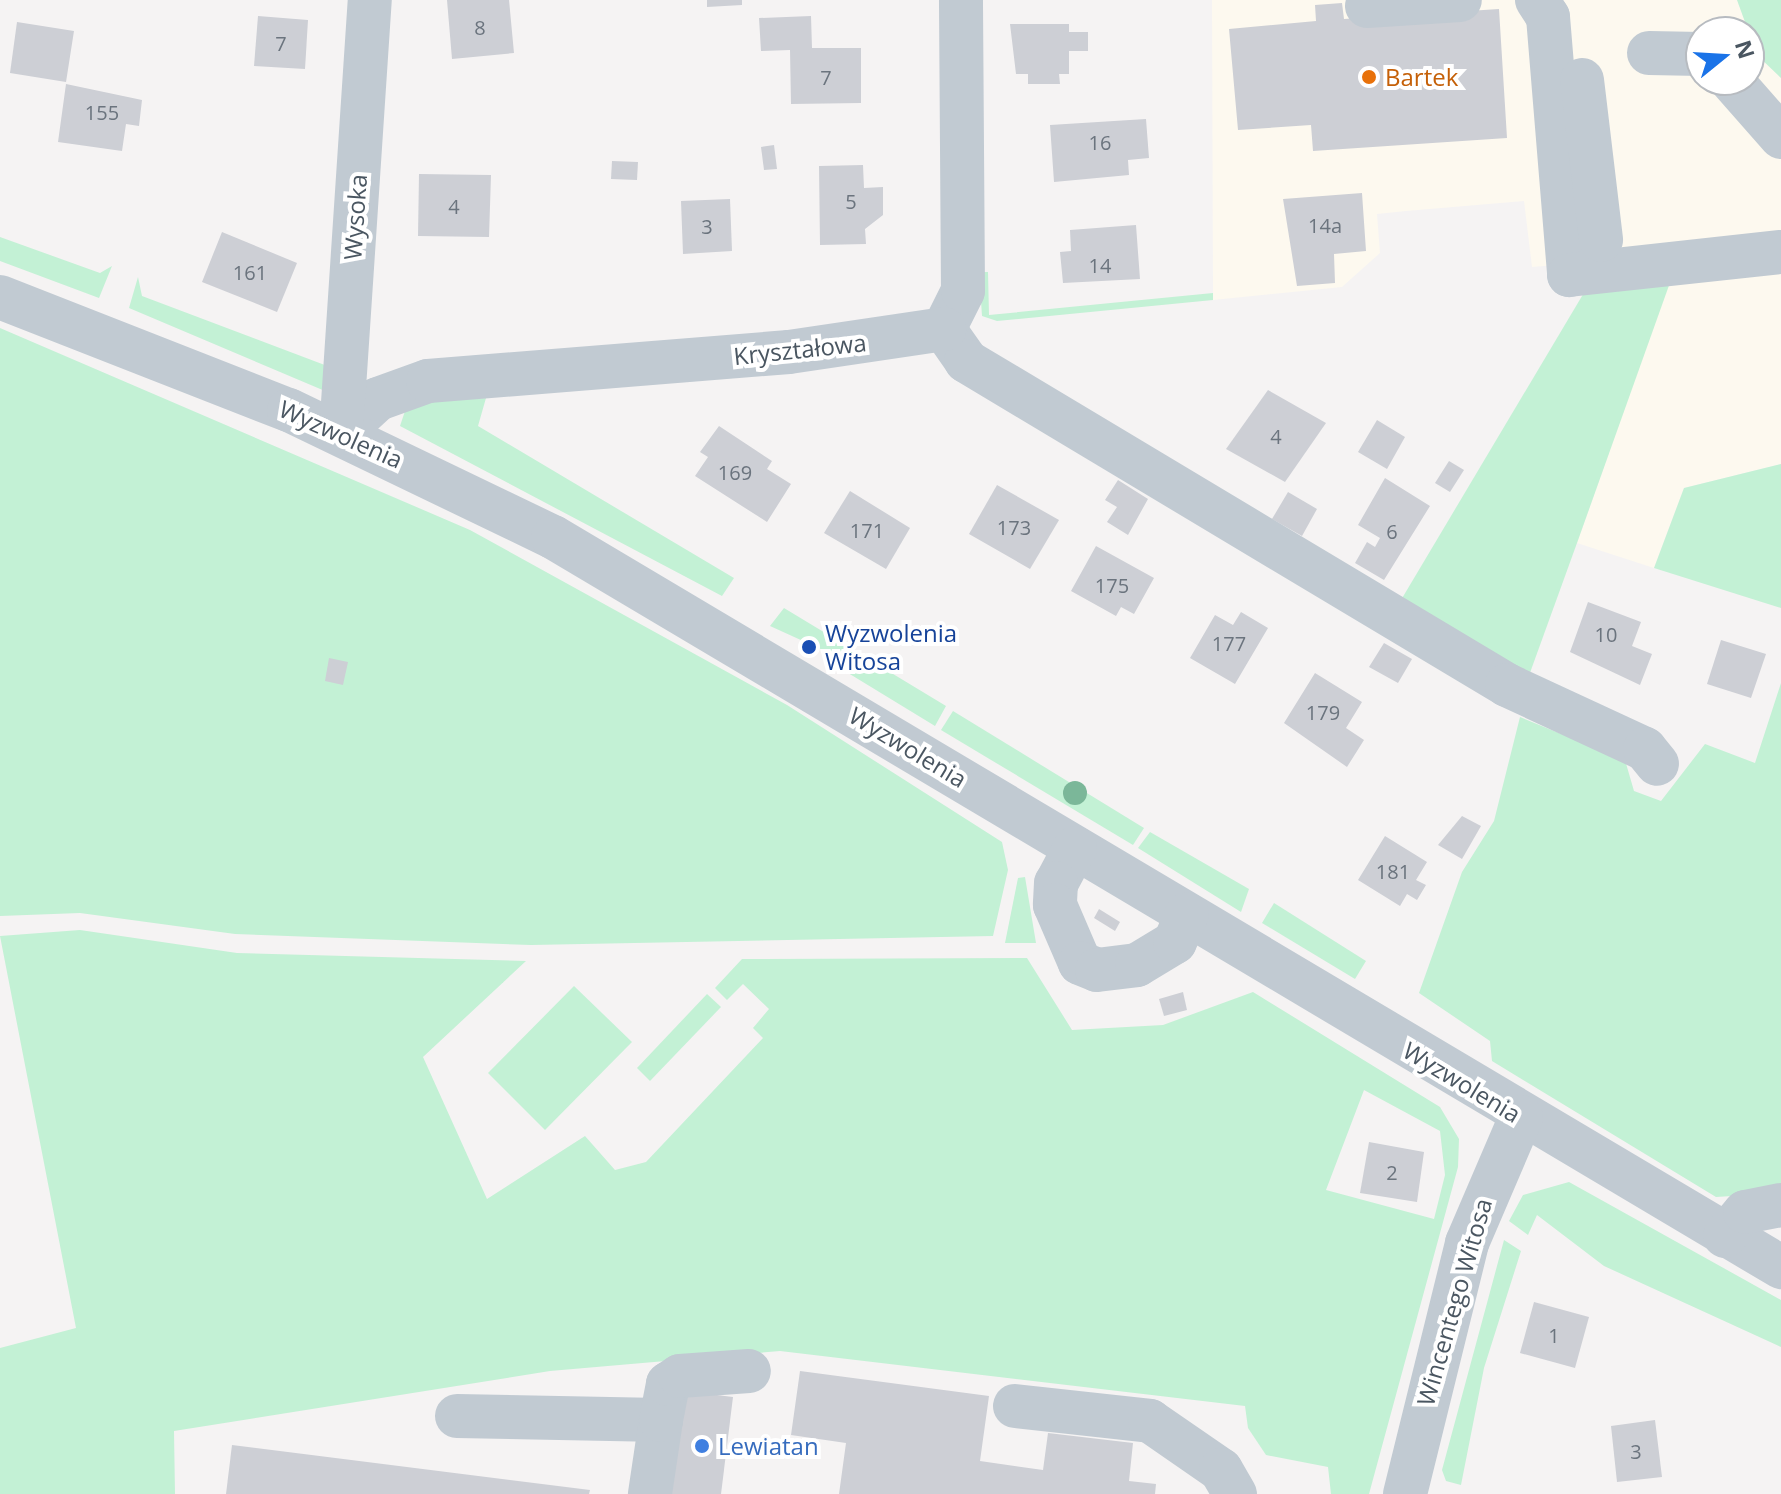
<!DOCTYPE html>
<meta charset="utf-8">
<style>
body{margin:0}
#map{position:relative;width:1781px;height:1494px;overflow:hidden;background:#f5f3f3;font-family:"Open Sans",sans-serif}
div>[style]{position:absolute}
.commercial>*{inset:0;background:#fdf9ef}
.green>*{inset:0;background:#c3f1d5}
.building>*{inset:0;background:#cdcfd5}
.minor>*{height:44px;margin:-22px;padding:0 22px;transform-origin:22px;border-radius:22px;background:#c1cad2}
.trees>*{width:24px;height:24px;margin:-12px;border-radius:50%;background:#7bb799}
.dots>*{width:22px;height:22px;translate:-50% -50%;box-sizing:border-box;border:4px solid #fff;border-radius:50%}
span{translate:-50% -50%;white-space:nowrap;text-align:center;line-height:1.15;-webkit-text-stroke:8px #fff;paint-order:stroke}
.number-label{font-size:20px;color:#6b747e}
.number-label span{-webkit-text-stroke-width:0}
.food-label{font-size:24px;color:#c56008}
.left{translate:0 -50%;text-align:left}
.street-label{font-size:24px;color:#4a5661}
.transit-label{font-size:24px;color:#164399}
.shop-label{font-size:24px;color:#366cbe}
.north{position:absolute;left:1685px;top:16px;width:80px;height:80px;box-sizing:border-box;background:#fff;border:2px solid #b7bbc0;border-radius:50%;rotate:72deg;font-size:22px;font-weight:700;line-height:32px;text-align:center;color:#4a5661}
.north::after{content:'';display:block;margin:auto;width:28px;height:36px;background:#1a73e8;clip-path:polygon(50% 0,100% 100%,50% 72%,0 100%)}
</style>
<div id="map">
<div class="commercial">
<i style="clip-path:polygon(1212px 0,1737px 0,1749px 32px,1701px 32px,1701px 80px,1749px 80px,1749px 33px,1757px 55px,1781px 78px,1781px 464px,1684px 488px,1654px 568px,1577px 543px,1671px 277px,1758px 248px,1532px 267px,1524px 201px,1406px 211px,1377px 214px,1380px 253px,1342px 287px,1213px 300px)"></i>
</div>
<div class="green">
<i style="clip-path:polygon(1737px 0,1781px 0,1781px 78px,1757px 55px)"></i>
<i style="clip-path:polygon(0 237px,100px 273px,112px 266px,99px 298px,0 261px)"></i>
<i style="clip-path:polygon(979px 272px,988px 272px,989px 315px,1213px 293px,1213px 300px,997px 321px,982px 316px)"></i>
<i style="clip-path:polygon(138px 277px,142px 296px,330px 367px,325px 391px,129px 308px)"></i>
<i style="clip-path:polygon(1672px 277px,1577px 543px,1527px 681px,1401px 600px,1585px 291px)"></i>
<i style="clip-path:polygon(0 328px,470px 530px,787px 705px,1002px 842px,1008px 870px,993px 936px,531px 945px,235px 934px,80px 913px,0 916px)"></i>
<i style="clip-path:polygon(486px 398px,478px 426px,734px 578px,722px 596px,400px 426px,406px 408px,422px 401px)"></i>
<i style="clip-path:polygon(1781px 464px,1781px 608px,1654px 568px,1684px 488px)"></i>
<i style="clip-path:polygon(784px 608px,946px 706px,935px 726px,835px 665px,836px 656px,770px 626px)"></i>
<i style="clip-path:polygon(1781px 683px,1781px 1193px,1716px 1197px,1492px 1061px,1490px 1041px,1419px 993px,1462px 872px,1494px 821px,1520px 717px,1625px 760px,1634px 791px,1661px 801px,1705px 744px,1755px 763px)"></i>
<i style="clip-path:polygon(953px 711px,1144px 828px,1133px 845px,941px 730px)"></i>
<i style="clip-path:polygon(1150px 832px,1249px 889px,1241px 912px,1138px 848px)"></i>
<i style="clip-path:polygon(1025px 877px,1036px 943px,1005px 943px,1018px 878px)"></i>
<i style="clip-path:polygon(1274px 903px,1366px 961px,1355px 979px,1262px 923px)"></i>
<i style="clip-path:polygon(evenodd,80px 930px,237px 953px,526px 961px,423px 1057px,487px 1199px,585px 1136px,615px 1170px,646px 1162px,763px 1038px,753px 1028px,769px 1009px,743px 984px,727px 1000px,715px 988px,742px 959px,1027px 958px,1072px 1030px,1163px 1025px,1253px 992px,1440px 1107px,1459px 1139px,1458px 1167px,1369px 1494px,1331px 1494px,1328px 1467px,1266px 1455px,1248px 1428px,1245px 1406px,780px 1351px,550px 1371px,174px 1431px,175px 1494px,0 1494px,0 1348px,76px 1328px,0 936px,80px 930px,1364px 1090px,1440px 1131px,1445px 1175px,1434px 1219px,1326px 1190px,1364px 1090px)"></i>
<i style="clip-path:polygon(574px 986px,632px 1042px,545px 1130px,488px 1073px)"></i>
<i style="clip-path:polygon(707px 994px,721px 1007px,650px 1081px,637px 1068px)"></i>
<i style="clip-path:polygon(1569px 1182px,1781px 1300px,1781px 1347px,1604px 1266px,1537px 1215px,1528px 1235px,1509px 1221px,1523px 1195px)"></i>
<i style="clip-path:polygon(1504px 1240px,1521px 1251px,1484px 1368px,1461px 1485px,1446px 1481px,1442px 1470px)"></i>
</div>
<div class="building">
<i style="clip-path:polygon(447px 0,509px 0,514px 53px,452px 59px)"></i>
<i style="clip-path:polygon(707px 0,742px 0,742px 5px,707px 7px)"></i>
<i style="clip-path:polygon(1342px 3px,1344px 19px,1499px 9px,1507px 138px,1313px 151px,1311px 125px,1238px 130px,1229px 29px,1316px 21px,1315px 5px)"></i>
<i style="clip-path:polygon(258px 16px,308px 20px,305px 69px,254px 66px)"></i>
<i style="clip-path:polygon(811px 16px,812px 48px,861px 48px,861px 103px,791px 104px,790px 50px,761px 51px,759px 18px)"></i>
<i style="clip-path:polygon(17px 22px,74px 31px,66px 82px,10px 73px)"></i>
<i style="clip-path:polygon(1010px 24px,1069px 24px,1069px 32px,1088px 32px,1088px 51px,1069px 51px,1069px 74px,1059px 74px,1060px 84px,1028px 84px,1028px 74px,1016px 74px)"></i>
<i style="clip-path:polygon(66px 84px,142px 100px,139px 126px,126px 124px,122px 151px,58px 142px)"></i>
<i style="clip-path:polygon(1146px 119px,1149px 158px,1128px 160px,1129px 175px,1054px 182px,1050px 125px)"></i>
<i style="clip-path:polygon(774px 145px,777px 169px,764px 170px,761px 147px)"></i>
<i style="clip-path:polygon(612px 161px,638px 162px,637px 180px,611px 179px)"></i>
<i style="clip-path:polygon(863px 165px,864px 188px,883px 187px,883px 215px,865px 229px,866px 244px,820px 245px,819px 166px)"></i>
<i style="clip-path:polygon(419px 174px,491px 175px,489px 237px,418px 236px)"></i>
<i style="clip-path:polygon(1362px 193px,1366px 251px,1334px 254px,1335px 283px,1297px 286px,1283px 199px)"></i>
<i style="clip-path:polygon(730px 199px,732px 251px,683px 254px,681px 201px)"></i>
<i style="clip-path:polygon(1136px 225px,1140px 279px,1063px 283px,1060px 252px,1071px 251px,1070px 230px)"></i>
<i style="clip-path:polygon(222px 232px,297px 263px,277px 312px,202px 282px)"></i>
<i style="clip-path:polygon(1268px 390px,1326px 423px,1285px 482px,1226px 449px)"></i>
<i style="clip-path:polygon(1377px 420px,1405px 437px,1387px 469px,1358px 452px)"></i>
<i style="clip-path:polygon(719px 426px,772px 461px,767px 469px,791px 484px,767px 522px,695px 476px,708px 457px,700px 452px)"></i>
<i style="clip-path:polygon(1449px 461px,1464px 470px,1450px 492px,1435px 483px)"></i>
<i style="clip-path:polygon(1385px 478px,1430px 506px,1384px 580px,1355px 563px,1367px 542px,1375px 547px,1380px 538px,1358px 525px)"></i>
<i style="clip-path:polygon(1118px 480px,1148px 499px,1128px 535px,1107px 522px,1117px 507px,1105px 500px)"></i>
<i style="clip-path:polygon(997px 485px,1059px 520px,1030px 569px,969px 534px)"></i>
<i style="clip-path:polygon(850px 491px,910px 528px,886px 569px,824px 533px)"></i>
<i style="clip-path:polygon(1288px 492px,1317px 509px,1302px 536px,1272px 519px)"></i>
<i style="clip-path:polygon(1096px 546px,1154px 578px,1134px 614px,1121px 607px,1116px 616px,1071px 591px)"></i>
<i style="clip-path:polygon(1588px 602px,1641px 622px,1632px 646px,1652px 654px,1640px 685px,1570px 652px)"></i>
<i style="clip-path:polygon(1241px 612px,1268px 628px,1235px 684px,1190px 658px,1215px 615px,1233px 625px)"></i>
<i style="clip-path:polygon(1721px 640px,1766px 654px,1751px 698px,1707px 684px)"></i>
<i style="clip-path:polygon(1384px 643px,1412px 659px,1398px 683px,1369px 667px)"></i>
<i style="clip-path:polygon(329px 658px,348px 662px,343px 685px,325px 681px)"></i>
<i style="clip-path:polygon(1315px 673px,1362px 702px,1346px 728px,1364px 740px,1347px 767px,1284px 723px)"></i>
<i style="clip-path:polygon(1462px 816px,1481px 826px,1462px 859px,1438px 845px)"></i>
<i style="clip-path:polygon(1385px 836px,1427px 862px,1416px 880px,1426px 885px,1417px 900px,1407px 894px,1400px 906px,1358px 880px)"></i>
<i style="clip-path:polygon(1099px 909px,1120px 922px,1115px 931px,1094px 918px)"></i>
<i style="clip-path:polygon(1183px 992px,1187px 1010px,1164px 1016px,1159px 999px)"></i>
<i style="clip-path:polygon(1369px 1142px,1424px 1152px,1417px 1202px,1360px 1193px)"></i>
<i style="clip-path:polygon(1534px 1302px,1589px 1317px,1575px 1368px,1520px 1353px)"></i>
<i style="clip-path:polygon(800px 1371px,989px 1396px,980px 1461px,1043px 1470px,1048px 1433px,1133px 1443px,1129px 1481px,1156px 1484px,1155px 1494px,839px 1494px,846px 1443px,791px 1435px)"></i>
<i style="clip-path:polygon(684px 1391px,733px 1397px,721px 1494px,670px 1494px)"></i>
<i style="clip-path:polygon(1655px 1420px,1662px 1477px,1617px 1482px,1611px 1426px)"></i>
<i style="clip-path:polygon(232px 1445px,590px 1490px,589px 1494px,226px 1494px)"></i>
</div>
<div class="minor">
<i style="left:1537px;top:0;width:20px;rotate:57deg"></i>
<i style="left:1548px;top:17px;width:259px;rotate:85.3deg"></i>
<i style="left:1569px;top:275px;width:213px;rotate:-6.2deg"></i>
<i style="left:1367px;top:6px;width:93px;rotate:-3.7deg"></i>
<i style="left:1649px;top:53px;width:52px;rotate:1.1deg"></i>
<i style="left:1582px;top:80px;width:161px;rotate:83.2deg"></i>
<i style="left:1731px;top:80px;width:76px;rotate:48.7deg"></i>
<i style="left:0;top:297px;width:310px;rotate:21.4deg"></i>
<i style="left:289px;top:410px;width:293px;rotate:25.7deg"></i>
<i style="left:553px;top:537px;width:1429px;rotate:30.73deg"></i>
<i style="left:944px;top:329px;width:39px;rotate:55deg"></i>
<i style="left:966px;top:361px;width:631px;rotate:30.92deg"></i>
<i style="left:1507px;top:685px;width:152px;rotate:24.9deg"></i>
<i style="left:1645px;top:749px;width:19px;rotate:51deg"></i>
<i style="left:944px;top:329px;width:42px;rotate:-63.4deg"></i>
<i style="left:963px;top:291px;width:291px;rotate:-90.4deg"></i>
<i style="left:341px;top:433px;width:50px;rotate:-42.6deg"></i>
<i style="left:378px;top:399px;width:53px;rotate:-19.8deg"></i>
<i style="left:428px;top:381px;width:362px;rotate:-4.6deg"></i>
<i style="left:789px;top:352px;width:157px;rotate:-8.4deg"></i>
<i style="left:341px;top:433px;width:434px;rotate:-86.2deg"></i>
<i style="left:1075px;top:848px;width:40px;rotate:118deg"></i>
<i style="left:1056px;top:883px;width:22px;rotate:93deg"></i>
<i style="left:1055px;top:905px;width:63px;rotate:66.7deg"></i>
<i style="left:1080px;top:963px;width:18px;rotate:22deg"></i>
<i style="left:1097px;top:970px;width:40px;rotate:-7.1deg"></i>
<i style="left:1137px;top:965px;width:44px;rotate:-31.2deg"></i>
<i style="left:1175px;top:942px;width:30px;rotate:-67deg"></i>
<i style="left:1725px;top:1236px;width:31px;rotate:-50deg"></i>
<i style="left:1745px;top:1212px;width:37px;rotate:-11deg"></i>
<i style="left:1015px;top:1406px;width:136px;rotate:6.3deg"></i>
<i style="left:1150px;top:1421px;width:86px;rotate:34.6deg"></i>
<i style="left:1221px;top:1470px;width:28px;rotate:60deg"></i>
<i style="left:457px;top:1416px;width:204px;rotate:1.1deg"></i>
<i style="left:661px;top:1420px;width:75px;rotate:98.5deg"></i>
<i style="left:661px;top:1420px;width:37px;rotate:-79deg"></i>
<i style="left:668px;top:1384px;width:14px;rotate:-34deg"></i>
<i style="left:680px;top:1376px;width:69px;rotate:-4.1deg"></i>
<i style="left:1405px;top:1494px;width:259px;rotate:-76.1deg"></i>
<i style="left:1467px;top:1243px;width:137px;rotate:-66.8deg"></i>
</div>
<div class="trees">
<i style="left:1075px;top:793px"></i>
</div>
<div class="dots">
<i style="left:1369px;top:77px;background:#e8710a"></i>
<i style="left:809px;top:647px;background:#1a4fb4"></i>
<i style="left:702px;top:1446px;background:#3f7fe0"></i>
</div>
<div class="number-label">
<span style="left:480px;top:27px">8</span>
<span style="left:281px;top:43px">7</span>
<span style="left:826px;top:77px">7</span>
<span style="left:102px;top:112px">155</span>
<span style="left:1100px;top:142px">16</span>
<span style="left:851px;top:201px">5</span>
<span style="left:454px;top:206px">4</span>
<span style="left:1325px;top:225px">14a</span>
<span style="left:707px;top:226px">3</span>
<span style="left:1100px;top:265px">14</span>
<span style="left:250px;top:272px">161</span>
<span style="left:1276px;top:436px">4</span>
<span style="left:735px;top:472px">169</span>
<span style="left:1014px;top:527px">173</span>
<span style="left:867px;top:530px">171</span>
<span style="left:1392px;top:531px">6</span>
<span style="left:1112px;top:585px">175</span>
<span style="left:1606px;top:634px">10</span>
<span style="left:1229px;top:643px">177</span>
<span style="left:1323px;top:712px">179</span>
<span style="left:1393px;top:871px">181</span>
<span style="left:1392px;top:1172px">2</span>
<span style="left:1554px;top:1335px">1</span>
<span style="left:1636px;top:1451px">3</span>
</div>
<div class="food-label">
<span class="left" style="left:1385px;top:77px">Bartek</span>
</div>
<div class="street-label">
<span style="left:355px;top:217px;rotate:-86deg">Wysoka</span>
<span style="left:800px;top:349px;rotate:-6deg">Kryształowa</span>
<span style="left:341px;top:434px;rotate:24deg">Wyzwolenia</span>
<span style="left:908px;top:747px;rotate:31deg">Wyzwolenia</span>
<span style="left:1462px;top:1082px;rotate:31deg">Wyzwolenia</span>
<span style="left:1454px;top:1302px;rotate:-74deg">Wincentego Witosa</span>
</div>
<div class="transit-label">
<span class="left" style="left:825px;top:647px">Wyzwolenia<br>Witosa</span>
</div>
<div class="shop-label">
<span class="left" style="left:718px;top:1446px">Lewiatan</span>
</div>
<div class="north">N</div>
</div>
